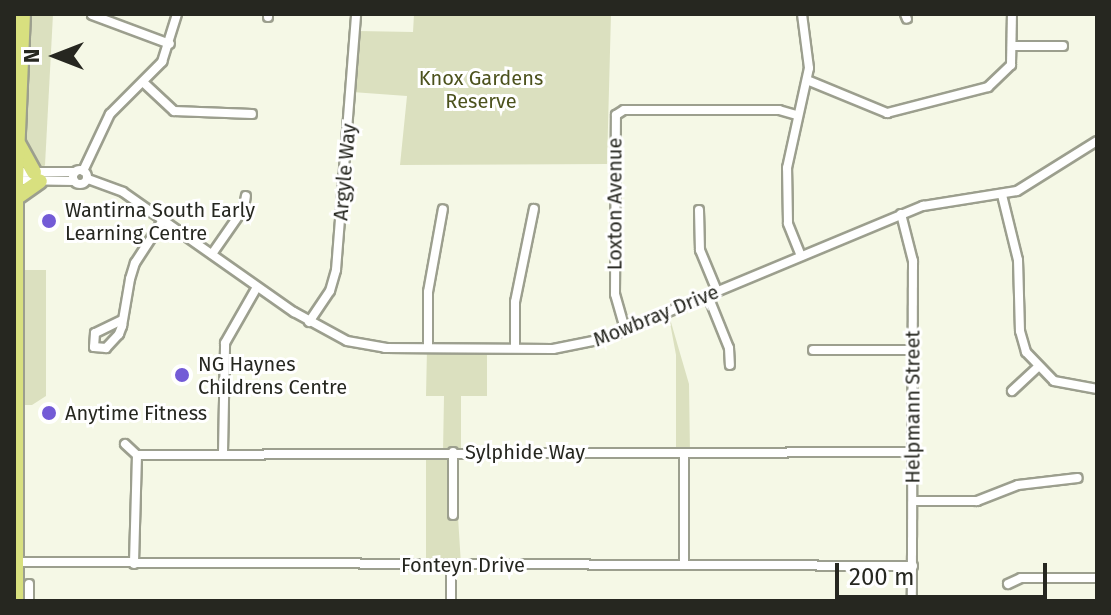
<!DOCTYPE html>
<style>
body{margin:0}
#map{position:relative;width:1111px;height:615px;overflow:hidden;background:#f5f8e6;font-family:"Fira Sans",sans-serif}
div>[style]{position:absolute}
.green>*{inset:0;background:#dbe0bf}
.roads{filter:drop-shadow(2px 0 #9c9f8e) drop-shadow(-2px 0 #9c9f8e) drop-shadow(0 2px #9c9f8e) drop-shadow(0 -2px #9c9f8e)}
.street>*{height:8px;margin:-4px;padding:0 4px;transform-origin:4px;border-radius:4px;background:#fff}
.street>.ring{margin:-4px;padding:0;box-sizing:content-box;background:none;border:8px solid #fff;border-radius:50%}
.primary>*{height:14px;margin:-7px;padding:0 7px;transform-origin:7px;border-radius:7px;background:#d8e07f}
.dots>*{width:22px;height:22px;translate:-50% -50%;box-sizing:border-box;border:4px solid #fff;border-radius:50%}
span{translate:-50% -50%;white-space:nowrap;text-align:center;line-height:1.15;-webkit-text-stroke:6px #fff;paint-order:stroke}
.park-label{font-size:20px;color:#4c521d}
.street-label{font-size:20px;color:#262720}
.poi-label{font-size:20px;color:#262720}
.left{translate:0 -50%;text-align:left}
.frame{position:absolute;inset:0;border:16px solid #262720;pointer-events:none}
.north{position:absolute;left:16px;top:16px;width:80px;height:80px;-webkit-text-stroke:6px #fff;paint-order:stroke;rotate:270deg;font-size:22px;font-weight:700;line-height:32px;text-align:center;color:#262720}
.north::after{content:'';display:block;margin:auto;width:28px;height:36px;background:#262720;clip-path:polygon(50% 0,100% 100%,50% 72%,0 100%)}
.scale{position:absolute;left:835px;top:563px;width:212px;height:36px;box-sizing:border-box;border:4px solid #262720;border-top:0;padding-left:10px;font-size:24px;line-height:28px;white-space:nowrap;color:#262720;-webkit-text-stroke:6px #fff;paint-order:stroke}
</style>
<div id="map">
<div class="green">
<i style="clip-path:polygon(23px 14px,53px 14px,45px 165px,40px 173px,21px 150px)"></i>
<i style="clip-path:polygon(414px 14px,611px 14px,607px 164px,400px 165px,407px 96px,352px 92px,358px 31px,413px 32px)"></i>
<i style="clip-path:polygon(15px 270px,46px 270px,46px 396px,32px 405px,16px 405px)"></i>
<i style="clip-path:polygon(668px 312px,689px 384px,690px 453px,676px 453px,676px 355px)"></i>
<i style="clip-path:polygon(427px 348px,487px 348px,487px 396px,461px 396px,461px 452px,454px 452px,461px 565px,426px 565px,426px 452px,443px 452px,444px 396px,426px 396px)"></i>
</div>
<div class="roads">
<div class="street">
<i style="left:905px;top:14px;width:5px;rotate:68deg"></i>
<i style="left:92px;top:15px;width:83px;rotate:20.4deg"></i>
<i style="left:268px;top:17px;width:3px;rotate:-90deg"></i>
<i style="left:1012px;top:46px;width:51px"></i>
<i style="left:807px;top:80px;width:87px;rotate:22.4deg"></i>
<i style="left:887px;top:113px;width:104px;rotate:-14.4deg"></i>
<i style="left:988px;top:87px;width:32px;rotate:-44deg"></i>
<i style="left:1011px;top:65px;width:51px;rotate:-88.9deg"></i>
<i style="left:144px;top:83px;width:41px;rotate:43deg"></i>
<i style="left:174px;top:111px;width:78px;rotate:2.2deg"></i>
<i class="ring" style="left:73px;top:170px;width:6px;height:6px"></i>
<i style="left:83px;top:171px;width:63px;rotate:-64.7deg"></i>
<i style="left:110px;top:114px;width:74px;rotate:-45deg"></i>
<i style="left:162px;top:62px;width:50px;rotate:-72.6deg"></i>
<i style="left:15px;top:172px;width:60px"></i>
<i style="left:88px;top:179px;width:37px;rotate:20deg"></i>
<i style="left:123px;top:192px;width:209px;rotate:35.1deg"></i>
<i style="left:294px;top:312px;width:60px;rotate:28.7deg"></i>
<i style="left:347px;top:341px;width:39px;rotate:10deg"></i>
<i style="left:385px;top:348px;width:168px;rotate:0.3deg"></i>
<i style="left:553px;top:349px;width:51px;rotate:-11.3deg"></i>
<i style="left:603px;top:339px;width:347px;rotate:-22.6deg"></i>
<i style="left:923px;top:206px;width:95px;rotate:-9.1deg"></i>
<i style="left:1017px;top:191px;width:94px;rotate:-32deg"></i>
<i style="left:15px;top:180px;width:59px;rotate:1deg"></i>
<i style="left:1002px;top:195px;width:67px;rotate:76.2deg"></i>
<i style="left:1018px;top:260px;width:71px;rotate:88.4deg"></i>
<i style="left:1020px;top:331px;width:22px;rotate:74deg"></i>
<i style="left:1026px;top:352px;width:40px;rotate:46deg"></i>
<i style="left:1054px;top:381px;width:44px;rotate:10.5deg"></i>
<i style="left:699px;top:210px;width:40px;rotate:88.6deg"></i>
<i style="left:700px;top:250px;width:44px;rotate:67.5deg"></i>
<i style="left:901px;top:214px;width:49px;rotate:75.7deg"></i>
<i style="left:913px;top:261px;width:340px;rotate:90.2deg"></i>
<i style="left:212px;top:254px;width:56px;rotate:-55.2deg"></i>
<i style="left:244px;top:208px;width:12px;rotate:-81deg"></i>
<i style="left:801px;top:256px;width:35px;rotate:-112deg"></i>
<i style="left:788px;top:223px;width:55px;rotate:-91deg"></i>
<i style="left:787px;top:168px;width:102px;rotate:-77.6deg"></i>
<i style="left:809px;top:68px;width:54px;rotate:-97.4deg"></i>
<i style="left:708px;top:296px;width:56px;rotate:68deg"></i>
<i style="left:729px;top:348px;width:17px;rotate:87deg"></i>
<i style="left:122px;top:320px;width:30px;rotate:154deg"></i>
<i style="left:95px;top:333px;width:14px;rotate:94deg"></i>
<i style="left:94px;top:347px;width:12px;rotate:5deg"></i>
<i style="left:106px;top:348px;width:19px;rotate:-47deg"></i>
<i style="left:119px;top:334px;width:9px;rotate:-69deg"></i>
<i style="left:122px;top:326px;width:48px;rotate:-80.3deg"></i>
<i style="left:130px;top:279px;width:17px;rotate:-73deg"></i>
<i style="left:135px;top:263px;width:51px;rotate:-56.9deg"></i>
<i style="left:309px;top:322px;width:37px;rotate:-56deg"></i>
<i style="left:330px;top:291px;width:22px;rotate:-74deg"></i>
<i style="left:336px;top:270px;width:257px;rotate:-85.5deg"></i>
<i style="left:625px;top:329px;width:36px;rotate:-106deg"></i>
<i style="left:615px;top:294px;width:179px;rotate:-89.7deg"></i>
<i style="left:616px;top:115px;width:9px;rotate:-32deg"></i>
<i style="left:624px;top:110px;width:155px"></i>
<i style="left:779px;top:110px;width:19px;rotate:16deg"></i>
<i style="left:428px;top:348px;width:56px;rotate:-90deg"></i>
<i style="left:428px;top:292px;width:84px;rotate:-79.8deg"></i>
<i style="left:515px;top:348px;width:46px;rotate:-90deg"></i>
<i style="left:515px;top:302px;width:95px;rotate:-78.5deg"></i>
<i style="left:813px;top:350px;width:100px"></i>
<i style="left:1012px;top:391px;width:34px;rotate:-43deg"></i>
<i style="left:125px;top:444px;width:16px;rotate:43deg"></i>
<i style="left:137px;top:455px;width:109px;rotate:91.6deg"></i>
<i style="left:223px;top:452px;width:109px;rotate:-88.9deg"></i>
<i style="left:225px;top:343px;width:64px;rotate:-60.3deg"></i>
<i style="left:453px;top:452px;width:63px;rotate:90deg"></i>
<i style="left:137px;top:455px;width:776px;rotate:-0.22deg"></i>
<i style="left:913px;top:501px;width:64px"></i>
<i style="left:977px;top:501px;width:44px;rotate:-21.3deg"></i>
<i style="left:1018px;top:485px;width:60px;rotate:-6.7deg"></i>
<i style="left:14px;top:562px;width:899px;rotate:0.25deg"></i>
<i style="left:684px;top:565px;width:112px;rotate:-90deg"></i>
<i style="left:1008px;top:584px;width:14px;rotate:-25deg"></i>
<i style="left:1021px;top:578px;width:76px"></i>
<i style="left:29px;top:601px;width:17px;rotate:-90deg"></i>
<i style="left:451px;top:601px;width:36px;rotate:-90deg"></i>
</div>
<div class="primary">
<i style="left:19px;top:145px;width:31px;rotate:61deg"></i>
<i style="left:16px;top:198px;width:29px;rotate:-35deg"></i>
<i style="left:16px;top:601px;width:421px;rotate:-90deg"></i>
<i style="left:16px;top:180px;width:166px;rotate:-87.6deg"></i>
</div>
</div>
<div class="dots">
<i style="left:49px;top:221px;background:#735bd6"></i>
<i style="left:182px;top:375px;background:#735bd6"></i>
<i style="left:49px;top:413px;background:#735bd6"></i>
</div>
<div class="park-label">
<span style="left:481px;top:90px">Knox Gardens<br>Reserve</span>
</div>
<div class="street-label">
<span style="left:345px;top:172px;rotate:-85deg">Argyle Way</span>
<span style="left:615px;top:204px;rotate:-90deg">Loxton Avenue</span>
<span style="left:656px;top:316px;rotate:-22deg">Mowbray Drive</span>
<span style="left:913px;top:407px;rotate:-90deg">Helpmann Street</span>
<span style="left:525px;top:452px">Sylphide Way</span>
<span style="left:463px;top:565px">Fonteyn Drive</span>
</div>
<div class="poi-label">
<span class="left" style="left:65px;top:222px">Wantirna South Early<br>Learning Centre</span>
<span class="left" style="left:198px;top:376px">NG Haynes<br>Childrens Centre</span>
<span class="left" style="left:65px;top:413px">Anytime Fitness</span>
</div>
<div class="frame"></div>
<div class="north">N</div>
<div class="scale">200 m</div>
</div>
